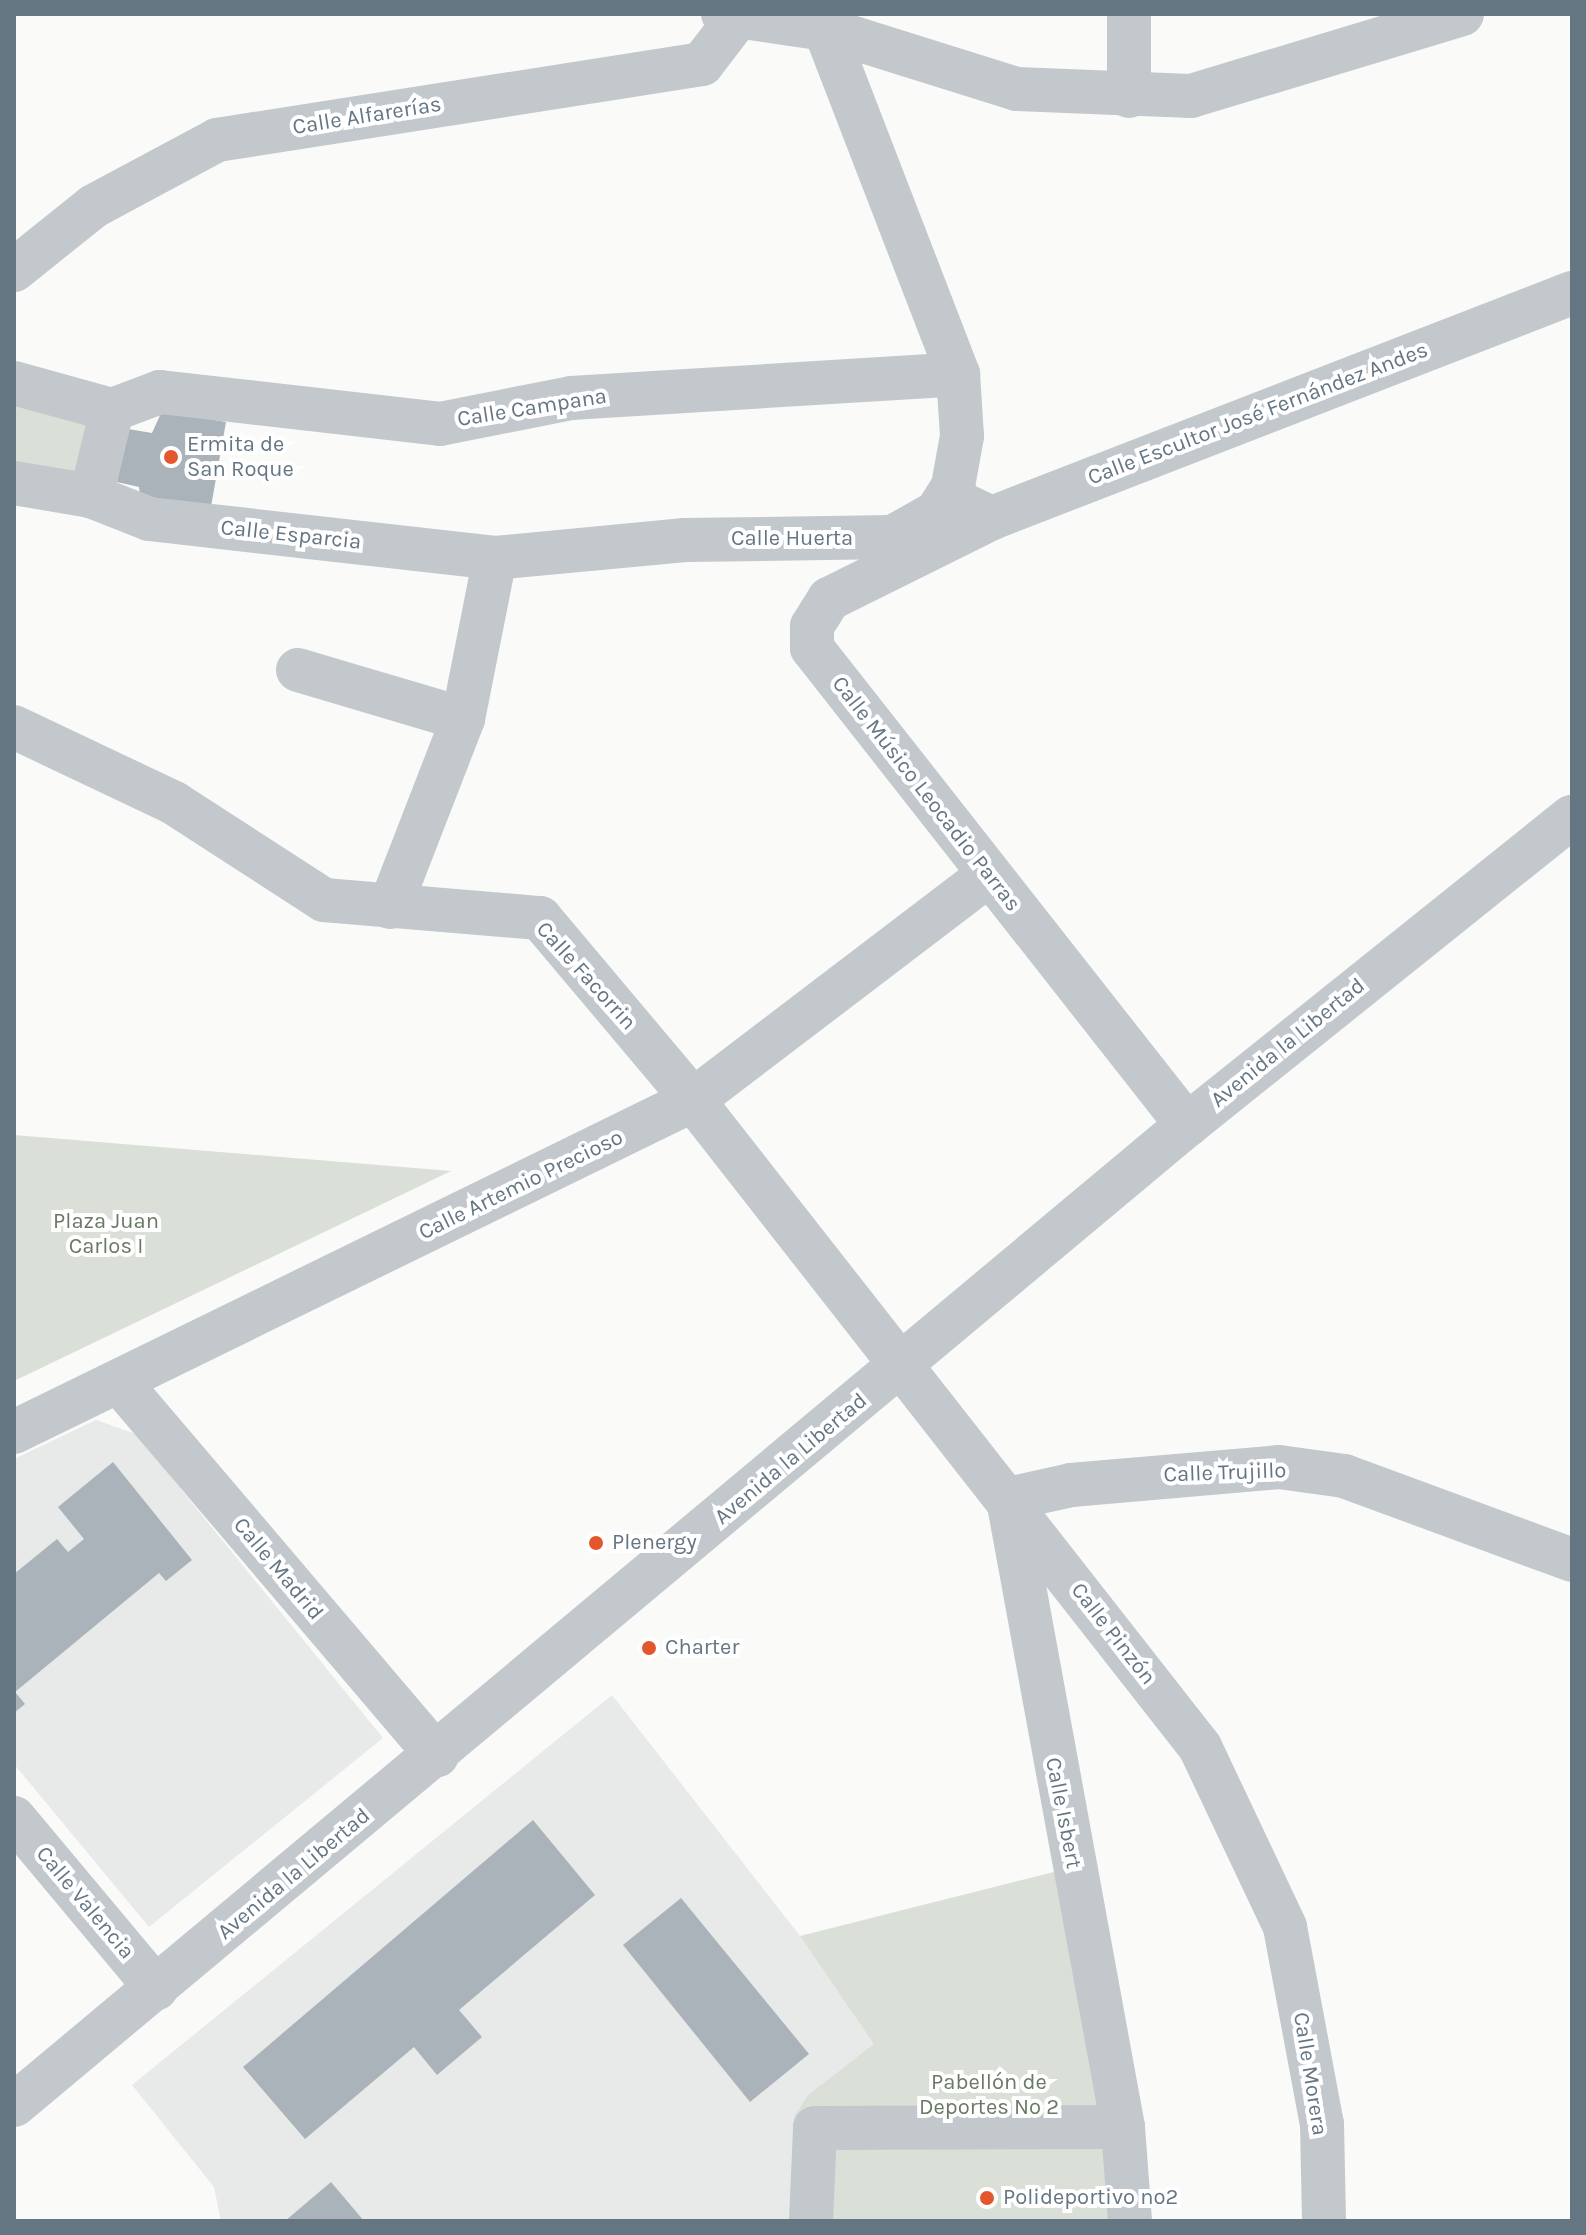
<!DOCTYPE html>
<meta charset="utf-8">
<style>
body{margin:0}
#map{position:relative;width:1586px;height:2235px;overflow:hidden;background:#fafaf8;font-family:Karla,sans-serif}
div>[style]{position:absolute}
.built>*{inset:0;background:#e8e9e9}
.green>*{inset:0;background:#dadfd7}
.building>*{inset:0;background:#aab3b9}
.street>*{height:44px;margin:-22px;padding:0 22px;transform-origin:22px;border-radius:22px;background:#c3c8cc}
.dots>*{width:22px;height:22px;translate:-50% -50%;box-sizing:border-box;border:4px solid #fff;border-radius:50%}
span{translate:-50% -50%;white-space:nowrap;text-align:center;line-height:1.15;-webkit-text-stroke:8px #fff;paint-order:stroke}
.street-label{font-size:22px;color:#657683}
.poi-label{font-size:22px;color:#657683}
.left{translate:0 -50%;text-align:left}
.park-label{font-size:22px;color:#687a64}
.frame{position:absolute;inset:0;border:16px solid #657683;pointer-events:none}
</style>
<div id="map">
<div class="built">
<i style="clip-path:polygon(96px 1420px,136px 1434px,383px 1738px,149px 1927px,14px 1764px,14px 1459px)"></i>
<i style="clip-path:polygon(612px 1695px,800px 1936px,875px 2044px,808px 2095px,790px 2221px,221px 2221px,214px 2187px,132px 2085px)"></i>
</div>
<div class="green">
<i style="clip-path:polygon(14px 386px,110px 416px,92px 490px,14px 477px)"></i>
<i style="clip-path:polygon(14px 1135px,451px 1171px,14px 1381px)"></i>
<i style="clip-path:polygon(1078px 1866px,1141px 2221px,790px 2221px,794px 2117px,808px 2095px,874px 2044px,800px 1936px)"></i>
</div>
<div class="building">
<i style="clip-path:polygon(162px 411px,226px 422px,209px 518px,141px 506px,139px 487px,117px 482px,128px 429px,152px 433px)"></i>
<i style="clip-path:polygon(113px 1462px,192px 1560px,166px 1581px,159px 1573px,15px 1692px,25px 1704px,14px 1713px,14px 1574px,57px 1539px,68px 1552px,84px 1539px,58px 1507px)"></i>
<i style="clip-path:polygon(533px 1820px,595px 1895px,459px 2010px,482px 2037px,437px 2075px,414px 2047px,305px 2139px,243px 2067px)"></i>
<i style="clip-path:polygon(681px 1898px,809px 2054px,750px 2102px,623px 1945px)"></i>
<i style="clip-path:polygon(331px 2182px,364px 2221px,285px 2221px)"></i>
</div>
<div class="street">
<i style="left:723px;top:14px;width:103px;rotate:8.4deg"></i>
<i style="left:825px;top:29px;width:201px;rotate:17.4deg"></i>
<i style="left:1017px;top:89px;width:174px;rotate:2.3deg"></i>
<i style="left:1191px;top:96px;width:283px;rotate:-16.8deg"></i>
<i style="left:1129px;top:14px;width:82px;rotate:90deg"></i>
<i style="left:14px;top:270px;width:102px;rotate:-38.7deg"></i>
<i style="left:94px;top:206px;width:140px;rotate:-28.2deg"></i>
<i style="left:217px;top:140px;width:491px;rotate:-8.9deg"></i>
<i style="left:702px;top:64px;width:54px;rotate:-52.5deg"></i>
<i style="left:14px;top:383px;width:102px;rotate:15.4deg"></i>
<i style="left:112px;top:410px;width:89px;rotate:103.7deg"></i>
<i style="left:91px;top:496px;width:78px;rotate:-170.4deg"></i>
<i style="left:112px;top:410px;width:51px;rotate:-20.6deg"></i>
<i style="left:160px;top:392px;width:282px;rotate:6.5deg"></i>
<i style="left:440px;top:424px;width:134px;rotate:-11.2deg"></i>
<i style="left:571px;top:398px;width:388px;rotate:-3.5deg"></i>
<i style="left:91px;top:496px;width:62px;rotate:21.6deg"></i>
<i style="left:149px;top:519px;width:348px;rotate:6.4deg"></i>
<i style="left:495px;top:558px;width:191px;rotate:-5.4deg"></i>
<i style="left:685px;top:540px;width:208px;rotate:-0.8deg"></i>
<i style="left:893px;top:537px;width:51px;rotate:-29.6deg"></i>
<i style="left:937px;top:512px;width:31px;rotate:-58deg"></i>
<i style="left:953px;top:486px;width:51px;rotate:-79.8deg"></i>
<i style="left:962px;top:436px;width:62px;rotate:-93.7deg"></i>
<i style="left:958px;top:374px;width:370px;rotate:-111.1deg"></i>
<i style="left:964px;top:505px;width:31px;rotate:25deg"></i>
<i style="left:992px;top:518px;width:622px;rotate:-21.2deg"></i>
<i style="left:992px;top:518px;width:182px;rotate:153.6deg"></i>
<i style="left:829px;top:599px;width:32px;rotate:122deg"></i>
<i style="left:812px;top:626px;width:22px;rotate:90deg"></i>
<i style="left:812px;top:648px;width:607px;rotate:51.83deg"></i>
<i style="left:298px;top:670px;width:172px;rotate:16.5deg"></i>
<i style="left:14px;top:727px;width:177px;rotate:25.4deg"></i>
<i style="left:174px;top:803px;width:179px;rotate:32.9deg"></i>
<i style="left:324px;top:900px;width:217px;rotate:4.8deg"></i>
<i style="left:540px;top:918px;width:238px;rotate:49.9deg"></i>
<i style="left:693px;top:1100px;width:822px;rotate:51.92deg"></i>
<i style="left:1200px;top:1747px;width:199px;rotate:64.7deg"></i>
<i style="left:1285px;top:1927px;width:200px;rotate:79.4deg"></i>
<i style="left:1322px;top:2124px;width:97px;rotate:88.8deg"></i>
<i style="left:390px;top:907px;width:202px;rotate:-68.8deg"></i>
<i style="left:463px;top:719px;width:164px;rotate:-78.8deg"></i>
<i style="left:120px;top:1383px;width:489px;rotate:49.6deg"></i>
<i style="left:14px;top:1432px;width:756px;rotate:-26.06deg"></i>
<i style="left:693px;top:1100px;width:371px;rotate:-37.3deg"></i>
<i style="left:14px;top:1818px;width:222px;rotate:50.1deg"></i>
<i style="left:14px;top:2105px;width:1529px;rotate:-39.88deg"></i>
<i style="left:1187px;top:1125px;width:493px;rotate:-38.7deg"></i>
<i style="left:811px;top:2221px;width:93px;rotate:-87.5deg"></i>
<i style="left:815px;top:2128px;width:308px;rotate:-0.2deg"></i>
<i style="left:1130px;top:2221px;width:94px;rotate:-94.3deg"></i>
<i style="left:1123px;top:2127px;width:638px;rotate:-100.38deg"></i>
<i style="left:1008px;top:1499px;width:65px;rotate:-12.5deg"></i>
<i style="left:1071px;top:1485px;width:209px;rotate:-4.9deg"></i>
<i style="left:1279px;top:1467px;width:66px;rotate:7.9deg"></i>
<i style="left:1344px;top:1476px;width:243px;rotate:20.2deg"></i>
</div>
<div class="dots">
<i style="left:171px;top:457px;background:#e4572e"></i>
<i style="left:596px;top:1543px;background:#e4572e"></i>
<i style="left:649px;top:1648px;background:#e4572e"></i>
<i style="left:987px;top:2198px;background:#e4572e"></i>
</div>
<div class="street-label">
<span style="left:367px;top:116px;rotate:-9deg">Calle Alfarerías</span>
<span style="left:532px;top:408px;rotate:-9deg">Calle Campana</span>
<span style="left:1258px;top:414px;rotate:-21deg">Calle Escultor José Fernández Andes</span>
<span style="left:291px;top:535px;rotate:6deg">Calle Esparcia</span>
<span style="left:792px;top:539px">Calle Huerta</span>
<span style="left:926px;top:794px;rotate:52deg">Calle Músico Leocadio Parras</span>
<span style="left:586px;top:976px;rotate:48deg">Calle Facorrin</span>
<span style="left:1288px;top:1043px;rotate:-39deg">Avenida la Libertad</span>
<span style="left:521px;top:1185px;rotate:-26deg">Calle Artemio Precioso</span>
<span style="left:791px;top:1459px;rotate:-40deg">Avenida la Libertad</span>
<span style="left:1225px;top:1473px;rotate:-2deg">Calle Trujillo</span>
<span style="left:278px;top:1569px;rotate:50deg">Calle Madrid</span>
<span style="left:1113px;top:1634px;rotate:52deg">Calle Pinzón</span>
<span style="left:1063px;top:1813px;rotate:79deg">Calle Isbert</span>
<span style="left:294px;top:1874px;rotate:-40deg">Avenida la Libertad</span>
<span style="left:85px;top:1903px;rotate:50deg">Calle Valencia</span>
<span style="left:1310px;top:2074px;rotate:81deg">Calle Morera</span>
</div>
<div class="poi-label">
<span class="left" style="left:187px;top:457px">Ermita de<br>San Roque</span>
<span class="left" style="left:612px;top:1543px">Plenergy</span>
<span class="left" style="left:665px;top:1648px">Charter</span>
<span class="left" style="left:1003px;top:2198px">Polideportivo nº2</span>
</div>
<div class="park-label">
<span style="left:106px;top:1234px">Plaza Juan<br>Carlos I</span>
<span style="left:989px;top:2095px">Pabellón de<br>Deportes Nº 2</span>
</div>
<div class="frame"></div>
</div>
